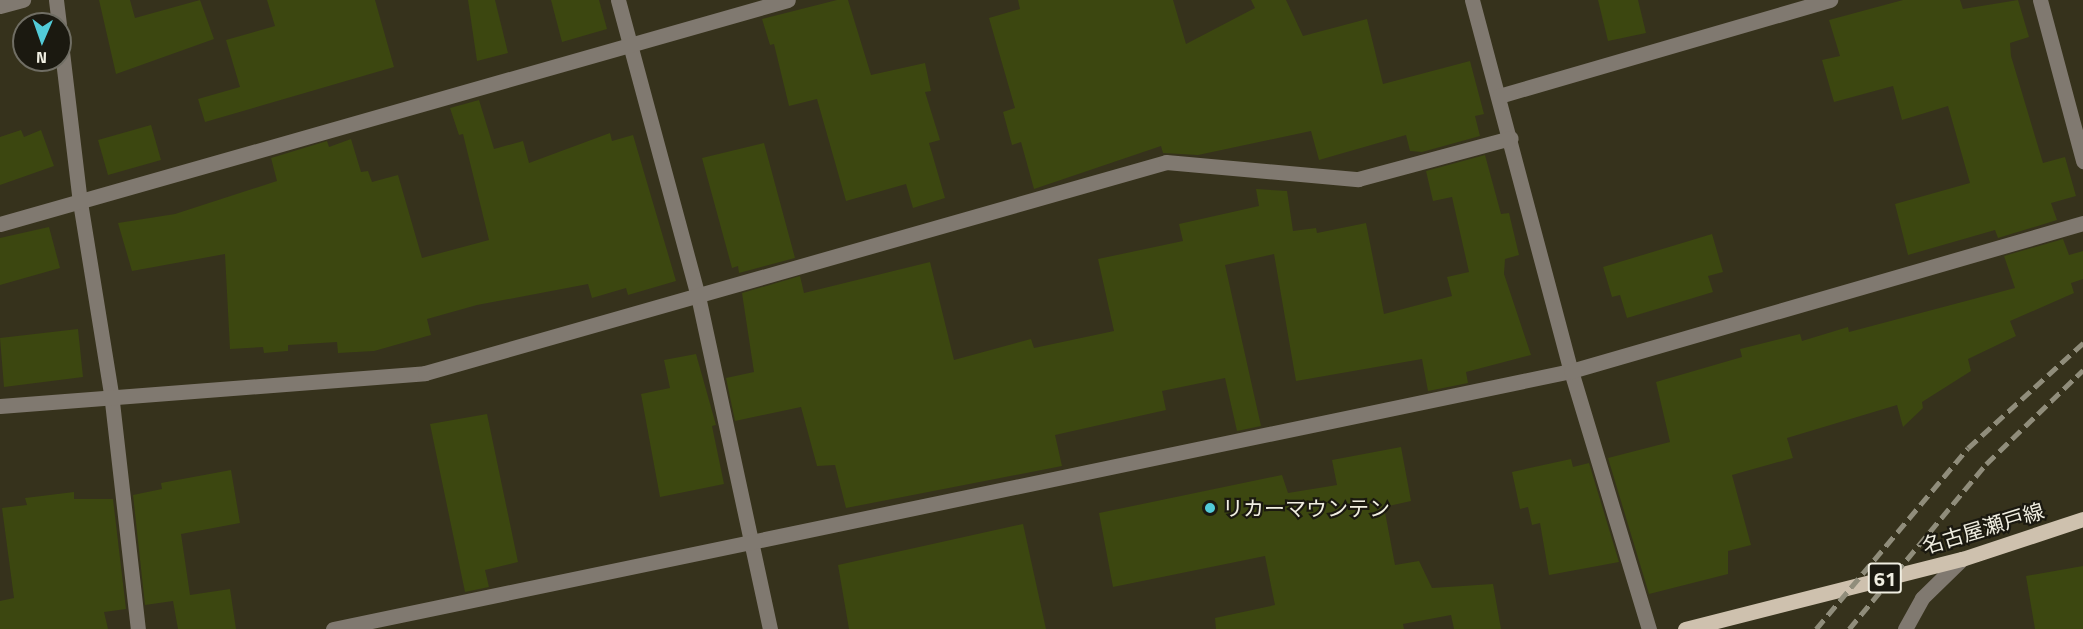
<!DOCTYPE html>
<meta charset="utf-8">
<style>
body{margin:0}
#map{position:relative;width:2083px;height:629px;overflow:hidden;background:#36321c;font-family:"Titillium Web","Noto Sans JP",sans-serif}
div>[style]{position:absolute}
.building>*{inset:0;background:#3c4710}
.minor>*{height:15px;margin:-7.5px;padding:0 7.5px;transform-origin:7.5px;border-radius:7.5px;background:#807970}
.major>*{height:15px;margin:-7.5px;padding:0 7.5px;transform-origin:7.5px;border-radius:7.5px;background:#cec1ae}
.rail>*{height:4.5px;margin-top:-2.25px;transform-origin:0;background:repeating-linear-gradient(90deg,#908d7b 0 12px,transparent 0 18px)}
.dots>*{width:16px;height:16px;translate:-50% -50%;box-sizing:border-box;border:3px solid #1b1910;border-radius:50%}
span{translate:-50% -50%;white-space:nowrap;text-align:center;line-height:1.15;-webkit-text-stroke:4.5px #1b1910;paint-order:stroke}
.shield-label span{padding:2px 4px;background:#1b1910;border:2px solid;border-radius:4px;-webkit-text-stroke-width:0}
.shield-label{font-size:20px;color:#f0eee1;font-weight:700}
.poi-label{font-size:21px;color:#f0eee1}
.left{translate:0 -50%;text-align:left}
.street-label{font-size:21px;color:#f0eee1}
.north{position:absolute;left:12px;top:12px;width:60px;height:60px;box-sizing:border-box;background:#1b1910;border:2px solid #706e64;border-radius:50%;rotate:182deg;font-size:16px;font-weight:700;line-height:24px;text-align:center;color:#f0eee1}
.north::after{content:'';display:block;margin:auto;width:21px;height:27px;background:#52cbd8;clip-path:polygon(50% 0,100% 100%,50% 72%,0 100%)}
</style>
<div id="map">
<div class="building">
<i style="clip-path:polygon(99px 0,130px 0,135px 18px,200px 0,214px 39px,116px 74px)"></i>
<i style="clip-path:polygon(267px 0,375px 0,394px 67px,205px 122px,198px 99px,240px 87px,226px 40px,275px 26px)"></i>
<i style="clip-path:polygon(468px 0,495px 0,508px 53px,477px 61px)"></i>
<i style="clip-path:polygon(551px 0,599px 0,607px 29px,562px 42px)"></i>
<i style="clip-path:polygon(837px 0,848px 0,871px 75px,925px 63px,931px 91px,925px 92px,940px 140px,929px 143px,945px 198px,913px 208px,906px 184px,846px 201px,817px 99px,789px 106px,774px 44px,770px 45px,762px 19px)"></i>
<i style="clip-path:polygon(1018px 0,1173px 0,1186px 44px,1255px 8px,1251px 0,1286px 0,1303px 36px,1367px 19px,1383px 84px,1470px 61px,1484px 114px,1475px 116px,1480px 136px,1422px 152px,1410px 151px,1406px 135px,1319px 160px,1311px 131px,1198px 155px,1163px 153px,1161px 146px,1034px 189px,1021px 142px,1012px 145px,1003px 112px,1015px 108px,989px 18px,1020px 9px)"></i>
<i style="clip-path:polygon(1598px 0,1638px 0,1646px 33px,1608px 41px)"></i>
<i style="clip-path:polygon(1903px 0,1960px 0,1963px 9px,2018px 0,2029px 37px,2010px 43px,2011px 56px,2043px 163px,2065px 157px,2076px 196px,2051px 203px,2057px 220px,1998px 238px,1995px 230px,1908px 255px,1895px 204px,1970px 183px,1948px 106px,1902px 120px,1893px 86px,1834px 102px,1822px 60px,1840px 56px,1829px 20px)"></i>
<i style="clip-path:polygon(479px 100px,494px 149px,523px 141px,529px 163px,610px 133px,612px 141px,633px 135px,676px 281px,628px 295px,626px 288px,592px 298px,588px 284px,477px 305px,427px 319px,431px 335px,374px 351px,338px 353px,337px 342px,288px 345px,288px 351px,264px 353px,263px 347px,230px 349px,225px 254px,132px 271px,118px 223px,175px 214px,277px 181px,271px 158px,327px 141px,329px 147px,351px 139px,361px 172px,368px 171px,372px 182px,398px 175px,422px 258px,489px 240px,463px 134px,459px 135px,450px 108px)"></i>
<i style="clip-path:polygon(151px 125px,161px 160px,108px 175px,98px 140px)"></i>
<i style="clip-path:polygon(21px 130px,24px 137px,41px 130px,54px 166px,0 185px,0 137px)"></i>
<i style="clip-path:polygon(764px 143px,795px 258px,739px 273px,738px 266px,732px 268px,702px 158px)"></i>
<i style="clip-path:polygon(1485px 155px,1501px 214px,1509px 213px,1519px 255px,1505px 259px,1504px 274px,1531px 355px,1466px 372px,1468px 383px,1428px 391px,1422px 359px,1296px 381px,1274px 254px,1225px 265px,1261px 426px,1237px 431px,1225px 378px,1162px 391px,1166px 410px,1055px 435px,1062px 466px,846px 508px,835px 465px,817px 466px,801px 407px,735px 421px,726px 378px,754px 372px,742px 293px,800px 276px,804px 293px,930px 262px,954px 360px,1031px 339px,1034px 348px,1114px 331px,1098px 259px,1183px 241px,1179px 224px,1259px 206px,1256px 189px,1287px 191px,1293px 231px,1316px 228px,1317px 233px,1366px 223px,1384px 314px,1452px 296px,1447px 277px,1469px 272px,1452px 197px,1433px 201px,1426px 171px)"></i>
<i style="clip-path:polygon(49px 227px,60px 268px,0 285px,0 238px)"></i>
<i style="clip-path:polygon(1712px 234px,1723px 272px,1708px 276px,1713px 292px,1627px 318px,1620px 295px,1612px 297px,1603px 267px)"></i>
<i style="clip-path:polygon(2063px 239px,2069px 255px,2083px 251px,2083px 279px,2071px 283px,2074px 293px,2010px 321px,2016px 336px,1968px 359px,1971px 371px,1922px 402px,1923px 408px,1903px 427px,1897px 405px,1787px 438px,1793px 458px,1732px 475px,1751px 545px,1728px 551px,1728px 574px,1649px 594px,1608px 458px,1670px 442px,1656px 382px,1742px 357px,1740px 349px,1800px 334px,1802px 341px,1848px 327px,1849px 332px,2015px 288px,2004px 256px)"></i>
<i style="clip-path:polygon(78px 329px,83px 377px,4px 387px,0 338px)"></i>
<i style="clip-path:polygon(696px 354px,716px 425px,712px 426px,724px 484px,660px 497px,641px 394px,670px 388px,664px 360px)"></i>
<i style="clip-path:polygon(487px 414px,518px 562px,485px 570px,489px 587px,465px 592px,430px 424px)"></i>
<i style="clip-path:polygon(1401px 447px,1411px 501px,1384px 507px,1395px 565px,1419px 561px,1432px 588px,1493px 584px,1501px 629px,1454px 629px,1451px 615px,1403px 624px,1404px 629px,1216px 629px,1215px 618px,1275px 605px,1265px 556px,1113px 587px,1099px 513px,1282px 475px,1288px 493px,1337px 485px,1332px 460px)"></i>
<i style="clip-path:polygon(1571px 459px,1573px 467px,1589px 463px,1619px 562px,1549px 575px,1540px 523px,1532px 525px,1528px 507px,1520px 509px,1512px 472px)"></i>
<i style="clip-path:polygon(231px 470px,240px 523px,181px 534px,190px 595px,230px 589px,236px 629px,178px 629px,173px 601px,145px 605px,133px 495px,162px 489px,161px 483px)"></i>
<i style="clip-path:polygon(74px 492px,74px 499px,113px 499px,126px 609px,104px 612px,108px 629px,0 629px,0 601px,14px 598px,2px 508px,27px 505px,25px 498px)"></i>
<i style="clip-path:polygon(1023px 524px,1046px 629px,849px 629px,838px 565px)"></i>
<i style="clip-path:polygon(2083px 566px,2083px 629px,2035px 629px,2026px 576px)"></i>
</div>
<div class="minor">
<i style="left:56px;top:0;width:24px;rotate:83deg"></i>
<i style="left:618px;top:0;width:307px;rotate:74.9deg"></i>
<i style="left:698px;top:296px;width:341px;rotate:77.8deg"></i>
<i style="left:1472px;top:0;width:384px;rotate:75.1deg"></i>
<i style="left:1571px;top:371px;width:270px;rotate:73.2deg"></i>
<i style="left:2040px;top:0;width:167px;rotate:75deg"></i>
<i style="left:0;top:6px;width:24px;rotate:-15deg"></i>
<i style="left:60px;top:35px;width:168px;rotate:83.2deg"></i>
<i style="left:80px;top:202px;width:193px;rotate:80.8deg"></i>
<i style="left:111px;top:393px;width:238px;rotate:83.5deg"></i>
<i style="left:1499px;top:96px;width:345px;rotate:-16.2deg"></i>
<i style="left:0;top:224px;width:819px;rotate:-15.87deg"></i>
<i style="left:0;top:406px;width:426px;rotate:-4.4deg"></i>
<i style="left:425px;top:373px;width:770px;rotate:-15.89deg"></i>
<i style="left:1166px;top:162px;width:193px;rotate:5.1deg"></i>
<i style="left:1358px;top:179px;width:158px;rotate:-15deg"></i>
<i style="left:333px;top:629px;width:1265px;rotate:-11.77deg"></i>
<i style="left:1571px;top:371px;width:533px;rotate:-16.12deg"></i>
<i style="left:1905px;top:629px;width:35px;rotate:-61deg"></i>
<i style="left:1922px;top:598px;width:56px;rotate:-44.3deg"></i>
</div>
<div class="major">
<i style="left:1685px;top:629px;width:286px;rotate:-14.2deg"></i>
<i style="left:1962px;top:559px;width:127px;rotate:-18.3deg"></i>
</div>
<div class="rail">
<i style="left:1816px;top:629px;width:236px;rotate:-50deg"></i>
<i style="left:1968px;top:448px;width:156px;rotate:-42.4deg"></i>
<i style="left:1849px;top:629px;width:214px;rotate:-50.3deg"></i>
<i style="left:1986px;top:464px;width:135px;rotate:-44.1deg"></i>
</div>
<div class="dots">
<i style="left:1210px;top:508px;background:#52cbd8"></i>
</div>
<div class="shield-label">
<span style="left:1885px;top:578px">61</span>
</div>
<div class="poi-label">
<span class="left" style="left:1222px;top:508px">リカーマウンテン</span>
</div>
<div class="street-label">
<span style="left:1983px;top:528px;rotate:-17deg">名古屋瀬戸線</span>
</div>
<div class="north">N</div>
</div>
